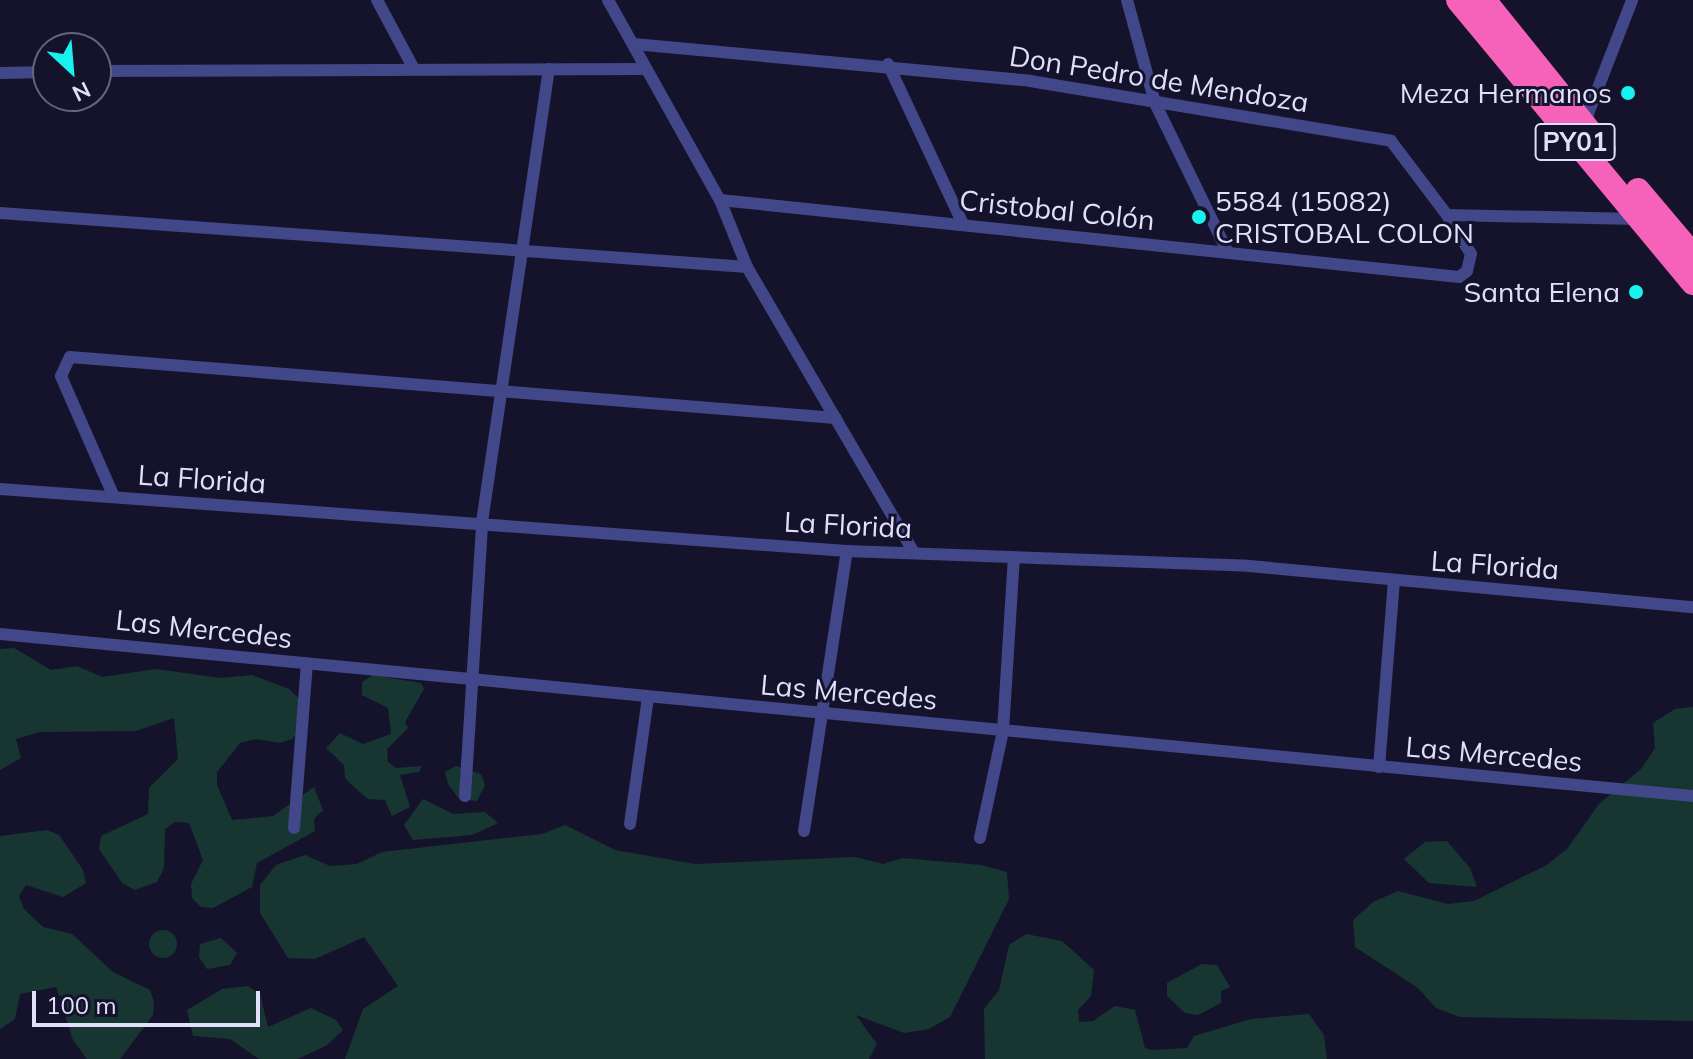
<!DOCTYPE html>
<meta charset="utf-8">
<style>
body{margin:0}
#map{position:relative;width:1693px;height:1059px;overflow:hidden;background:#15132c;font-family:Mulish,sans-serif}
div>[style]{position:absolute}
.green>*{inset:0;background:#173631}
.round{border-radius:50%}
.street>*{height:12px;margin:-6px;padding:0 6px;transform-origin:6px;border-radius:6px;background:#414788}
.highway>*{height:24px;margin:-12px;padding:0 12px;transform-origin:12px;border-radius:12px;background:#f662ba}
.dots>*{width:22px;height:22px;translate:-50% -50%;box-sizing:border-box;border:4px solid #15132c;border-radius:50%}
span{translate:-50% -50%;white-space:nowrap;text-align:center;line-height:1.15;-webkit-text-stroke:6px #15132c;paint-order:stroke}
.shield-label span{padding:2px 6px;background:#15132c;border:2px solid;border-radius:6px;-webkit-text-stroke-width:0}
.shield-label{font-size:26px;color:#e0e0fd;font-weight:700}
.street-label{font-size:28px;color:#e0e0fd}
.poi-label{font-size:28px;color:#e0e0fd}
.right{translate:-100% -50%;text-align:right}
.left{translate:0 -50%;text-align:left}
.north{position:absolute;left:32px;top:32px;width:80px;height:80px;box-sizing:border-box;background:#15132c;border:2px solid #666580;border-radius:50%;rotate:154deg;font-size:22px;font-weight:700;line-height:32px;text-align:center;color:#e0e0fd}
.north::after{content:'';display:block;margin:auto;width:28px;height:36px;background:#18f2ee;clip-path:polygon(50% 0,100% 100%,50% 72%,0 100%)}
.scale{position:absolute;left:32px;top:991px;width:228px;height:36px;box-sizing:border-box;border:4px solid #e0e0fd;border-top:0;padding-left:10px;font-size:24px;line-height:28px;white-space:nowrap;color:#e0e0fd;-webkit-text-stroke:6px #15132c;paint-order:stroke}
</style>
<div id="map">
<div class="green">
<i style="clip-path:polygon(14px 648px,51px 670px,77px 666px,102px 677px,156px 669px,221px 678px,252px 675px,289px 689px,309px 708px,309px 721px,292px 739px,280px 743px,255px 739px,240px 743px,217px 772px,217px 785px,232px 820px,273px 816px,314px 787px,323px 810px,314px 819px,315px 831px,257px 863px,252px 887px,213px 908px,201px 907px,192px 898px,191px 884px,203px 860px,189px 823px,175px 822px,165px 829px,164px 868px,157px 882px,135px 890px,122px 883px,99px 849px,101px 836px,148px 814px,149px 788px,178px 759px,174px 718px,136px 731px,40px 732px,16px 739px,21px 758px,0 770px,0 649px)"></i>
<i style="clip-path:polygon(373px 675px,421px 683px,424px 689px,405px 722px,408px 728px,387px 749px,388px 762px,396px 768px,422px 766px,419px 772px,400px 775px,410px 807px,392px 816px,385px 800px,368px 799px,354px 787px,345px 778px,344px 765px,326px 748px,340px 733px,363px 744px,391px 734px,388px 708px,362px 695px,362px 682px)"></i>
<i style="clip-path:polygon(1693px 707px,1693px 1021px,1460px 1017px,1436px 1008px,1418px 988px,1355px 947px,1353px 920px,1373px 902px,1398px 891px,1448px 904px,1474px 901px,1545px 866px,1567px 849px,1599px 804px,1641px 769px,1655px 748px,1653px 723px,1675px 709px)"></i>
<i style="clip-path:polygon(456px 766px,481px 774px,485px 785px,477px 801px,459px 799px,448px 784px,445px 772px)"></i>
<i style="clip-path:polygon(423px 799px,453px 814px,485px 812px,498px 823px,472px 835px,413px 840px,404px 825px)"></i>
<i style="clip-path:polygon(565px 825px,615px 850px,695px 864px,855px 857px,883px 864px,903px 858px,981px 865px,1007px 872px,1009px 899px,950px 1017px,929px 1029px,904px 1033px,856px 1015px,877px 1044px,869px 1059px,345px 1059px,363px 1009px,398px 986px,364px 937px,315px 959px,288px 958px,260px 913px,260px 885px,276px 865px,305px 855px,330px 866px,357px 864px,382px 852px,542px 834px)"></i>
<i style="clip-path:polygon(47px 830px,59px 835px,83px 870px,86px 883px,63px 897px,26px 885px,19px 896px,24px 909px,43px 927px,72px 934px,113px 972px,150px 990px,154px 1002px,153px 1015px,120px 1059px,87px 1059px,73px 1040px,56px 987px,20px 994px,15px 1019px,0 1029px,0 836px)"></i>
<i style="clip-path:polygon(1447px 841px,1470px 868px,1477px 887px,1429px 883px,1404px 859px,1425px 842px)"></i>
<i class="round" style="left:149px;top:930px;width:28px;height:28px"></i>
<i style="clip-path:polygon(1026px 934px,1062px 941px,1094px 970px,1091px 996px,1078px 1010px,1079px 1022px,1093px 1021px,1115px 1006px,1135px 1010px,1145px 1048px,1152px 1050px,1187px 1048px,1194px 1036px,1251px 1019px,1309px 1014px,1324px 1035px,1327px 1059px,985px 1059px,984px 1009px,999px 990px,1009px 945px)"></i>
<i style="clip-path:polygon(221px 938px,237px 953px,230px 965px,207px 969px,199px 957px,200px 944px)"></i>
<i style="clip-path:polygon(1202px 964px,1217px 965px,1230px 987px,1221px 991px,1221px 1003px,1198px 1015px,1185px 1013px,1167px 996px,1167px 983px)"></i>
<i style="clip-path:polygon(248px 986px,260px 994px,268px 1027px,311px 1008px,336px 1020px,343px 1030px,327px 1045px,298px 1059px,259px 1059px,230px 1039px,193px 1036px,187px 1010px,222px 989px)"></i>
</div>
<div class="street">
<i style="left:377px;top:0;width:76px;rotate:61.8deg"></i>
<i style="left:608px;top:0;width:229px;rotate:60.8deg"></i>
<i style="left:720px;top:200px;width:72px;rotate:68.1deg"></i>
<i style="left:747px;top:267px;width:331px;rotate:59.7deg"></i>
<i style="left:1127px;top:0;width:107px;rotate:74.8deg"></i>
<i style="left:1155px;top:103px;width:167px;rotate:64deg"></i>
<i style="left:634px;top:44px;width:398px;rotate:5.3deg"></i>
<i style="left:1030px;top:81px;width:366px;rotate:9.4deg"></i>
<i style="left:1391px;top:141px;width:93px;rotate:52.9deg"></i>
<i style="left:1447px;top:215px;width:190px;rotate:1.2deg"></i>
<i style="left:888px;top:64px;width:177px;rotate:64.9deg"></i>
<i style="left:96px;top:71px;width:547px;rotate:-0.21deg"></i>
<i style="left:0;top:73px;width:48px;rotate:-1.2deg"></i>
<i style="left:1584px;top:124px;width:133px;rotate:-68.8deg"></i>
<i style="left:720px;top:200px;width:743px;rotate:5.95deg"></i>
<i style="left:1459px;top:277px;width:10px;rotate:-37deg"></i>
<i style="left:1467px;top:271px;width:17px;rotate:-77deg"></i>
<i style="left:1471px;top:254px;width:46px;rotate:-121.6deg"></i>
<i style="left:0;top:213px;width:749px;rotate:4.13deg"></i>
<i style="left:0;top:489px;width:849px;rotate:4.19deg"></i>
<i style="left:847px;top:551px;width:402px;rotate:2.1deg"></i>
<i style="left:1249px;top:566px;width:446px;rotate:5.3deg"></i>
<i style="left:114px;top:497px;width:132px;rotate:-113.7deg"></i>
<i style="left:61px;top:376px;width:21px;rotate:-65deg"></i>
<i style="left:70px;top:357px;width:768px;rotate:4.55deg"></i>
<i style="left:0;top:634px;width:1701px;rotate:5.47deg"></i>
<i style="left:1379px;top:767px;width:186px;rotate:-85.4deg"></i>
<i style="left:465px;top:796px;width:275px;rotate:-86.4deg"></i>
<i style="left:482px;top:522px;width:458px;rotate:-81.6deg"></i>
<i style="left:630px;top:824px;width:128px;rotate:-81.9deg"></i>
<i style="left:294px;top:828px;width:165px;rotate:-85.5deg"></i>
<i style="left:804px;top:831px;width:283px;rotate:-81.3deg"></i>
<i style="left:980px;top:838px;width:109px;rotate:-77.9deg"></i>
<i style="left:1003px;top:731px;width:173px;rotate:-86.4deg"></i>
</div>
<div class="highway">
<i style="left:1458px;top:0;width:368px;rotate:50.3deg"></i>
<i style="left:1484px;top:0;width:191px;rotate:51.2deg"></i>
<i style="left:1638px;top:190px;width:85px;rotate:49.8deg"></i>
</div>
<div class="dots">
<i style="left:1628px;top:93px;background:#18f2ee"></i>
<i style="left:1199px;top:217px;background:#18f2ee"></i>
<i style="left:1636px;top:292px;background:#18f2ee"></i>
</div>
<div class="shield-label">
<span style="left:1575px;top:142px">PY01</span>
</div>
<div class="street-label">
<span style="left:1159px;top:79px;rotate:9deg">Don Pedro de Mendoza</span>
<span style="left:1057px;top:210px;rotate:6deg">Cristobal Colón</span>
<span style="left:202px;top:479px;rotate:4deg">La Florida</span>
<span style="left:848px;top:525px;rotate:3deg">La Florida</span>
<span style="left:1495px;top:565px;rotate:4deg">La Florida</span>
<span style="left:204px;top:629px;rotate:6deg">Las Mercedes</span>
<span style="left:849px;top:692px;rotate:5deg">Las Mercedes</span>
<span style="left:1494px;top:754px;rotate:5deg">Las Mercedes</span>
</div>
<div class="poi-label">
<span class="right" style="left:1612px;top:93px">Meza Hermanos</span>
<span class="left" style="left:1215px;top:217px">5584 (15082)<br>CRISTOBAL COLON</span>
<span class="right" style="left:1620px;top:292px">Santa Elena</span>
</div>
<div class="north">N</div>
<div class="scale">100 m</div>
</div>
